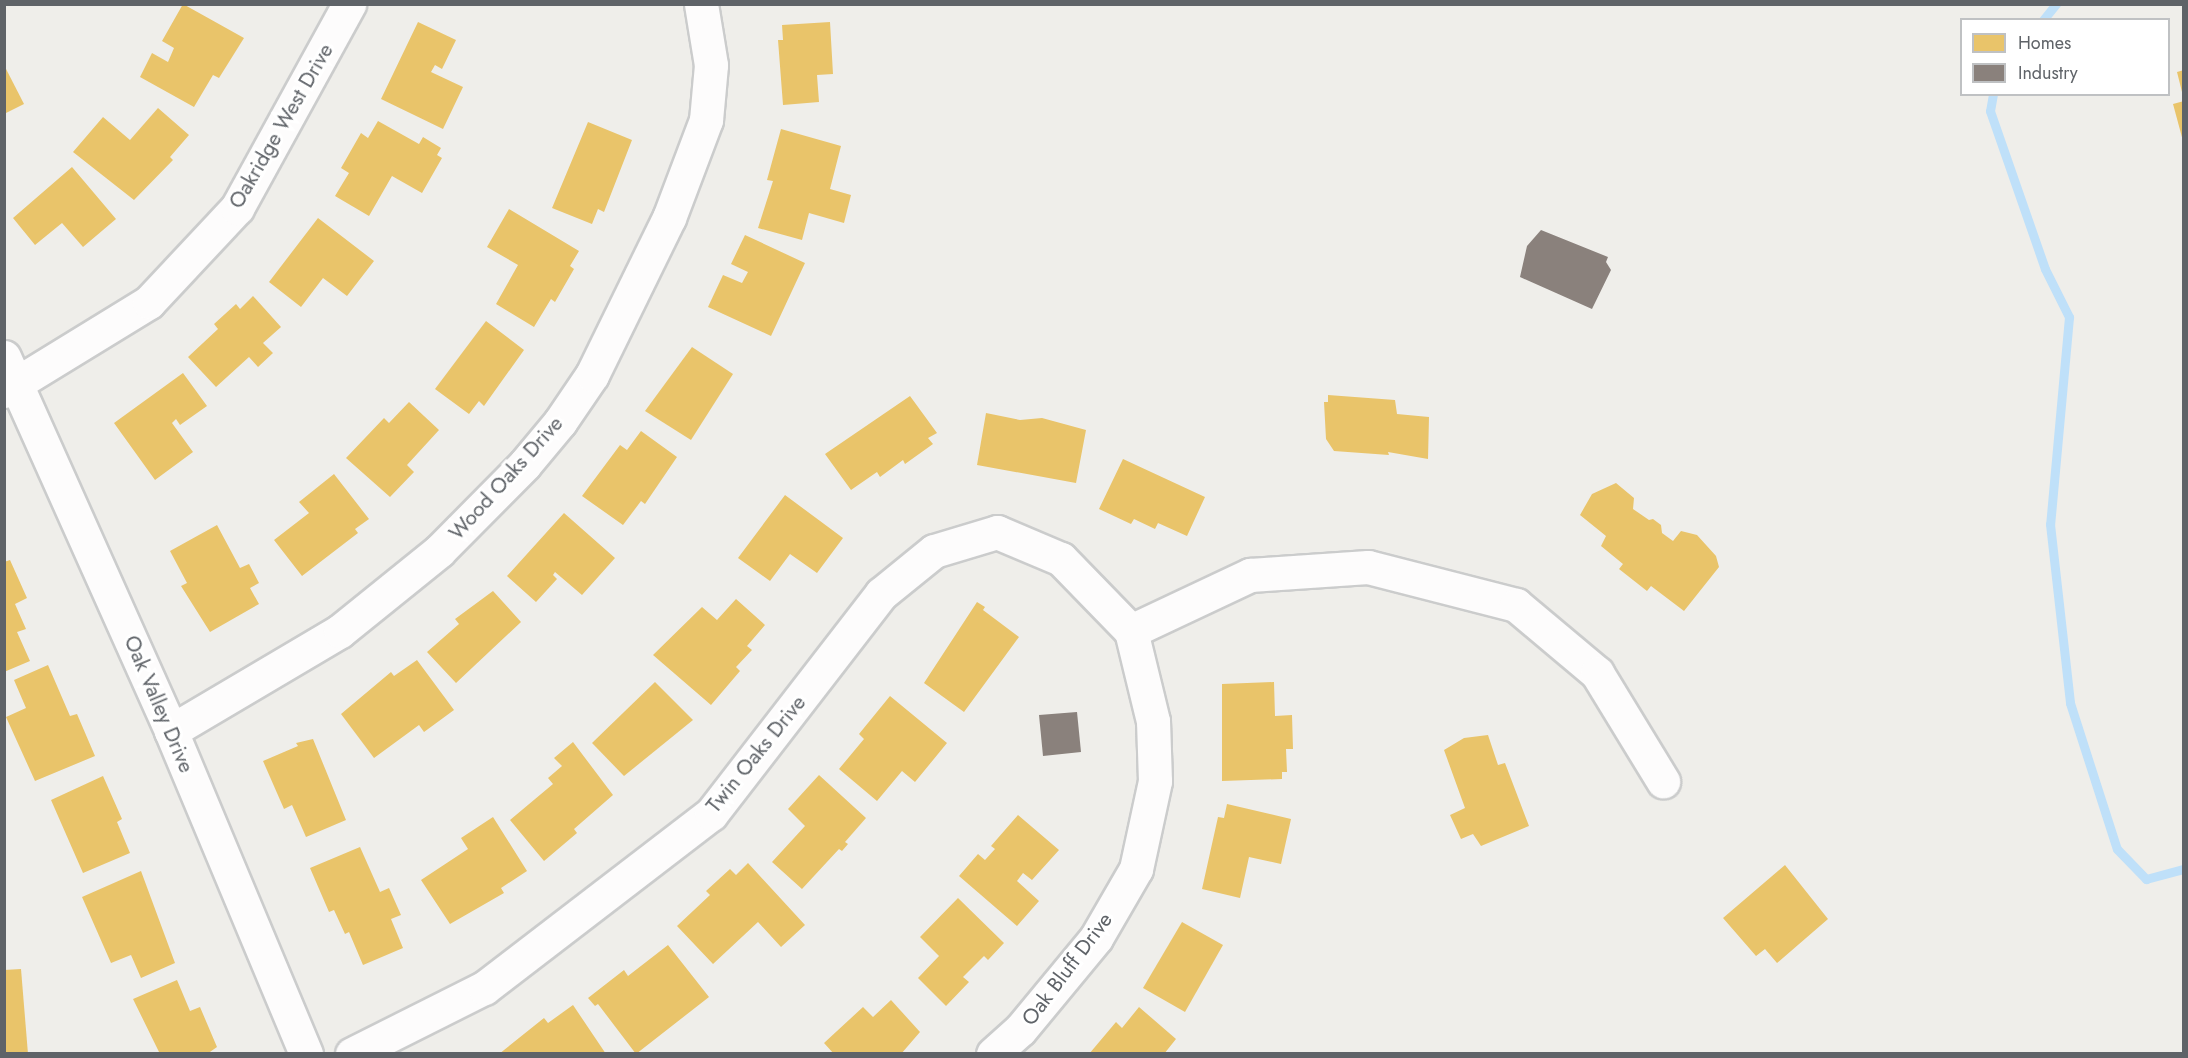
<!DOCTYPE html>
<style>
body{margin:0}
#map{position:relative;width:2188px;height:1058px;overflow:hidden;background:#efeeea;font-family:Jost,sans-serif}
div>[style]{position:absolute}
.homes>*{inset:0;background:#e9c46a}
.industry>*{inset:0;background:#8a817c}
.stream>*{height:9px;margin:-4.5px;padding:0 4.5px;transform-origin:4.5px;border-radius:4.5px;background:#bfe0f9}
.roads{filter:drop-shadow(2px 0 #cbcccc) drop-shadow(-2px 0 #cbcccc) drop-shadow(0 2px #cbcccc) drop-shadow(0 -2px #cbcccc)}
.minor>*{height:33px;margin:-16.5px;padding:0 16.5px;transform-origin:16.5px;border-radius:16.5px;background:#fdfcfc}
span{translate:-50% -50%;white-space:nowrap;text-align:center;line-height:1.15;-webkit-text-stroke:6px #fff;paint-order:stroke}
.street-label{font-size:21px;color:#5f6368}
.frame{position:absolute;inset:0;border:6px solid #5f6368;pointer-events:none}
.legend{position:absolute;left:1960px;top:18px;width:210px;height:78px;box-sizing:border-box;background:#fff;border:2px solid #bfc1c3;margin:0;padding:8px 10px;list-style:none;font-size:18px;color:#5f6368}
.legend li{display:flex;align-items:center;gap:12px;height:30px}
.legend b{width:30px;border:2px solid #bfc1c3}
</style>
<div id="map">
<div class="homes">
<i style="clip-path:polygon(183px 4px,244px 38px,219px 78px,213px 75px,194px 107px,140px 77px,152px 53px,168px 62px,174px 48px,162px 41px)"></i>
<i style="clip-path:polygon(418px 22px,456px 40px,442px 69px,435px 65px,431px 72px,463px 87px,443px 129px,381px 99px)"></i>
<i style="clip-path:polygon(830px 22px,833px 74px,817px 75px,819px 102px,783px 105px,778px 40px,783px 40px,782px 25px)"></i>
<i style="clip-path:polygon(4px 65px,24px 104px,4px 114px)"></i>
<i style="clip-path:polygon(2184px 70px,2184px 95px,2183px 96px,2177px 72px)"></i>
<i style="clip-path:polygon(2184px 101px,2184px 141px,2183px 141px,2173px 104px)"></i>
<i style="clip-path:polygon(158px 108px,189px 135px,170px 157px,173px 160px,134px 200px,73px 152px,103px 117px,130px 140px)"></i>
<i style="clip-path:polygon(378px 121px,419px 144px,423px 137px,441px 148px,437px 155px,442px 158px,422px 193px,392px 176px,369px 216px,335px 196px,349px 173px,341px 168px,361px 133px,368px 138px)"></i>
<i style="clip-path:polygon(588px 122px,632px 140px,604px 212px,598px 209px,592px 224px,552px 208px)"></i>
<i style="clip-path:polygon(781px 129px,841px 146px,830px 189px,851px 195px,844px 223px,809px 213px,802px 240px,758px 228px,773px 181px,767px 180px)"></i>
<i style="clip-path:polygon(72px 167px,116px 219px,83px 247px,62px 223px,35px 245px,13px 218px)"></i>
<i style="clip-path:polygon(509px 209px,579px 251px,570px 266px,574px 269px,555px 302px,551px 299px,534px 327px,496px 304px,518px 265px,487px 247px)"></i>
<i style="clip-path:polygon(318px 218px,374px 261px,347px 296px,323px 278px,301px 307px,269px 282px)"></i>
<i style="clip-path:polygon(745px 235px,805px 263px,771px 336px,708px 307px,723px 275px,742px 283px,748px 272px,731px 264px)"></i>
<i style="clip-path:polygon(253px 296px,281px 327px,263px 343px,273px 353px,258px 367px,249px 357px,216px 387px,188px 357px,218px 329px,214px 324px,236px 304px,240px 309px)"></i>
<i style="clip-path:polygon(486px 321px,524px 350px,484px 406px,479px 401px,469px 414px,435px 389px)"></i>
<i style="clip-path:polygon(692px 347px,733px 374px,691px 440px,645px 411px)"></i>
<i style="clip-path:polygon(183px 373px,207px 406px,180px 425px,176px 419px,172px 423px,193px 452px,155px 480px,114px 423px)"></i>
<i style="clip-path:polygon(1328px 395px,1395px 400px,1397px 414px,1429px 417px,1428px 459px,1388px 452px,1389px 455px,1334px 451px,1326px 439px,1324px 402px,1328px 402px)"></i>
<i style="clip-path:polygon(910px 396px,937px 433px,928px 438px,933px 444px,905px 464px,903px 460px,880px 477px,877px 472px,851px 490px,825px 454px)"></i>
<i style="clip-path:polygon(409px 402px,439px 430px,407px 465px,414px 472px,390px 497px,346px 458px,384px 418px,389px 423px)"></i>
<i style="clip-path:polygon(986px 413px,1020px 420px,1042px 418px,1086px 430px,1076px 483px,977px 465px)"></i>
<i style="clip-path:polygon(641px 431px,677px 457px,645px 504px,641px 501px,623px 525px,582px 496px,620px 445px,627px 450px)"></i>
<i style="clip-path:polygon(1123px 459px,1205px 497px,1187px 536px,1158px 523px,1155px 529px,1134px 519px,1131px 524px,1099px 509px)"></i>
<i style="clip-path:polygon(334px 474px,369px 519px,355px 529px,358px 533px,302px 576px,274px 540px,309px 513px,299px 502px)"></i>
<i style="clip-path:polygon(1616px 483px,1634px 498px,1633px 509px,1649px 520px,1653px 519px,1661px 525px,1662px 533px,1673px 541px,1681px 531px,1697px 535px,1716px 556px,1719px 567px,1684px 611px,1651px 586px,1647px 591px,1619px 569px,1623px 564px,1601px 546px,1606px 536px,1580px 515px,1592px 494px)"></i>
<i style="clip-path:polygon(785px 495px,843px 538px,817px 573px,790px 554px,770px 581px,738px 558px)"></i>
<i style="clip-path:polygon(564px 513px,615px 558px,582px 595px,555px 572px,553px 575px,557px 579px,536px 602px,507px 576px)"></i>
<i style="clip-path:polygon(217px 525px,240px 568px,249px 564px,259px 583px,250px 588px,259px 604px,210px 632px,181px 586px,187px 583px,170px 551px)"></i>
<i style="clip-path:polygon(10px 560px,27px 598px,15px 604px,26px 629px,17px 632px,30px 661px,4px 672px,4px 562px)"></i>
<i style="clip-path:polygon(493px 591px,521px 622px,456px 683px,427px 652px,459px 624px,455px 619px)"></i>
<i style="clip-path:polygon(736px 599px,765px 625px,747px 646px,752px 650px,736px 667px,740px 671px,711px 705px,653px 655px,702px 607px,717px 620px)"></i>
<i style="clip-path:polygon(977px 602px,985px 607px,983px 610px,1019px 637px,964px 712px,924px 683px)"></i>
<i style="clip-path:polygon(417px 660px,454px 710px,424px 732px,419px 725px,374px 758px,341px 714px,391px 672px,394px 676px)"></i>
<i style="clip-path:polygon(48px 665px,70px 716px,77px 714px,95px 756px,35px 781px,6px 717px,26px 708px,14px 680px)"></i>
<i style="clip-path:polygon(655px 682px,693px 720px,624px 776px,592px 743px)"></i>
<i style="clip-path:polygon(1274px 682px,1275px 716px,1292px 715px,1293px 749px,1286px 749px,1287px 772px,1282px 772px,1282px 779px,1222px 781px,1222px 684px)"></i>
<i style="clip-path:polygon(890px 696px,947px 743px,915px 782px,902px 771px,877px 801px,839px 769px,864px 739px,859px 734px)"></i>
<i style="clip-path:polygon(1488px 735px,1498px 765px,1505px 763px,1529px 826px,1481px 846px,1473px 834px,1461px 839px,1450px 815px,1465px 808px,1444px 750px,1464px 738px)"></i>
<i style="clip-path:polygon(313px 739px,346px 820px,306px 837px,292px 805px,284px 809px,263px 761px,298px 746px,296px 743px)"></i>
<i style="clip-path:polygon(573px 742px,613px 795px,574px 829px,577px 833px,544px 861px,510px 820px,553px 784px,548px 778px,562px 766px,554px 758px)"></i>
<i style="clip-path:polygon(819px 775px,866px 818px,845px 842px,848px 844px,842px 851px,839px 849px,802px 889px,772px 862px,805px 826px,788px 809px)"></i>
<i style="clip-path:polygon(103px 776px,122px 819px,117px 822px,130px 853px,83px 873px,51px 800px)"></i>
<i style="clip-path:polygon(1227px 804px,1291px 819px,1281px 864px,1249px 857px,1240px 898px,1202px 889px,1218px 817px,1224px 818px)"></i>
<i style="clip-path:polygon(1018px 815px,1059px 850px,1032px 880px,1023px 873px,1017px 881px,1039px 901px,1017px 926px,959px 876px,978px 854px,985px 860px,995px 849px,991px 846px)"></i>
<i style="clip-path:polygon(493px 817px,527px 871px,501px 888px,504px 893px,450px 924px,421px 880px,468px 849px,461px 838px)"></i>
<i style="clip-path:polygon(360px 847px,380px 892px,389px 888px,401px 915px,391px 919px,403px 948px,363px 965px,349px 932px,345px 934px,334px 910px,329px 912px,310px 868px)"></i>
<i style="clip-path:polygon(748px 863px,805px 925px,781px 947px,758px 922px,713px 964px,677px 926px,710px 895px,706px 891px,730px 869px,736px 875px)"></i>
<i style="clip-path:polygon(1785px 865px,1828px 919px,1777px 963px,1765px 949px,1756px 956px,1723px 918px)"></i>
<i style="clip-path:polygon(141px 871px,175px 963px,141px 978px,131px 955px,111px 963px,82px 897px)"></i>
<i style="clip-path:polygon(958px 898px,1004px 943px,988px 960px,984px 956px,963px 977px,969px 982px,946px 1006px,918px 978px,939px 956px,920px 937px)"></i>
<i style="clip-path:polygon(1182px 922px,1223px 945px,1185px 1012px,1143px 988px)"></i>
<i style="clip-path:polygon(668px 945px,709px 997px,636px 1054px,598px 1004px,595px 1006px,588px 998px,624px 970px,628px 976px)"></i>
<i style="clip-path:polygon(21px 969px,28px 1054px,4px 1054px,4px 970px)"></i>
<i style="clip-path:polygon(177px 980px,190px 1011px,200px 1007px,217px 1047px,207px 1054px,160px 1054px,133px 999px)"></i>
<i style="clip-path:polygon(891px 1000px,920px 1032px,901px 1054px,834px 1054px,824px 1043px,863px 1007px,873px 1017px)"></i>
<i style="clip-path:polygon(573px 1005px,606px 1054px,499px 1054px,544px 1018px,548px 1023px)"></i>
<i style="clip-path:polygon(1139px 1007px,1176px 1039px,1164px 1054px,1089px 1054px,1116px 1022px,1122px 1028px)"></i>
</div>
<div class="industry">
<i style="clip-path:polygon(1541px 230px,1608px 257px,1606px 262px,1611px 270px,1592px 309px,1520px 277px,1527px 246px)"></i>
<i style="clip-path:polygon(1077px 712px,1081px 752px,1043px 756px,1039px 715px)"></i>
</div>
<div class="stream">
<i style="left:2043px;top:20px;width:21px;rotate:-51deg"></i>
<i style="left:1993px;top:94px;width:17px;rotate:100deg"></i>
<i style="left:1990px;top:111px;width:167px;rotate:70.8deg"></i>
<i style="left:2045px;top:269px;width:54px;rotate:63.4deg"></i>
<i style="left:2069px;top:317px;width:208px;rotate:95.2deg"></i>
<i style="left:2050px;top:524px;width:180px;rotate:83.6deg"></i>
<i style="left:2070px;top:703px;width:153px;rotate:72.2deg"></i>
<i style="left:2117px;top:849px;width:42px;rotate:46deg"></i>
<i style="left:2146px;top:879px;width:39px;rotate:-15deg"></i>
</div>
<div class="roads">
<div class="minor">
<i style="left:4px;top:357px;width:410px;rotate:65.9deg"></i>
<i style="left:171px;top:731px;width:350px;rotate:67.3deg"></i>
<i style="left:4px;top:391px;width:170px;rotate:-31.5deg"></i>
<i style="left:149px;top:302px;width:129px;rotate:-46.9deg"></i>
<i style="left:237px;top:208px;width:233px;rotate:-61.2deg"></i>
<i style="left:1131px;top:631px;width:132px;rotate:-25.2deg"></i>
<i style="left:1250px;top:575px;width:118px;rotate:-3.9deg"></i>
<i style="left:1368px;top:567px;width:153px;rotate:14.4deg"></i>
<i style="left:1516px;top:605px;width:106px;rotate:40deg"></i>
<i style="left:1597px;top:673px;width:127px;rotate:58.6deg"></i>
<i style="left:171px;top:731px;width:196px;rotate:-30.6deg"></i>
<i style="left:340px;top:631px;width:127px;rotate:-38.9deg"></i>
<i style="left:439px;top:551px;width:122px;rotate:-45.3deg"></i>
<i style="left:525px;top:464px;width:55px;rotate:-50.2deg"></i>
<i style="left:560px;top:422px;width:57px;rotate:-55.8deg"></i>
<i style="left:592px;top:375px;width:175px;rotate:-63.9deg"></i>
<i style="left:669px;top:218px;width:105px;rotate:-69.3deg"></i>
<i style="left:706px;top:120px;width:55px;rotate:-84.8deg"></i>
<i style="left:711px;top:65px;width:62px;rotate:-99.3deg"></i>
<i style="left:352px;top:1054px;width:148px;rotate:-26.6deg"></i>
<i style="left:484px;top:988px;width:286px;rotate:-37.5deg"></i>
<i style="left:711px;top:814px;width:278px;rotate:-52.3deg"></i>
<i style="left:881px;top:594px;width:68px;rotate:-39.1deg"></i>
<i style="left:934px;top:551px;width:66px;rotate:-16.8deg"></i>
<i style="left:997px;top:532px;width:69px;rotate:22.9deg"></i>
<i style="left:1061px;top:559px;width:100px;rotate:45.8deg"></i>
<i style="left:993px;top:1054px;width:36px;rotate:-42deg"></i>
<i style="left:1020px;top:1030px;width:119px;rotate:-50.4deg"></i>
<i style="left:1096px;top:938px;width:80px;rotate:-59.9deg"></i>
<i style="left:1136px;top:869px;width:90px;rotate:-77.8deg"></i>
<i style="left:1155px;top:781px;width:60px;rotate:-91.9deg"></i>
<i style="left:1153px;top:721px;width:93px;rotate:-103.7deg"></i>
</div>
</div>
<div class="street-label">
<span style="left:281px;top:126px;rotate:-60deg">Oakridge West Drive</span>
<span style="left:506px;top:478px;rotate:-48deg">Wood Oaks Drive</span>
<span style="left:159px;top:704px;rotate:67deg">Oak Valley Drive</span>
<span style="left:756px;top:754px;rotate:-51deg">Twin Oaks Drive</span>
<span style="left:1067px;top:969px;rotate:-53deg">Oak Bluff Drive</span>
</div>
<div class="frame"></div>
<ul class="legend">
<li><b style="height:16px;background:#e9c46a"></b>Homes</li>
<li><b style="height:16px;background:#8a817c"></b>Industry</li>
</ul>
</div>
